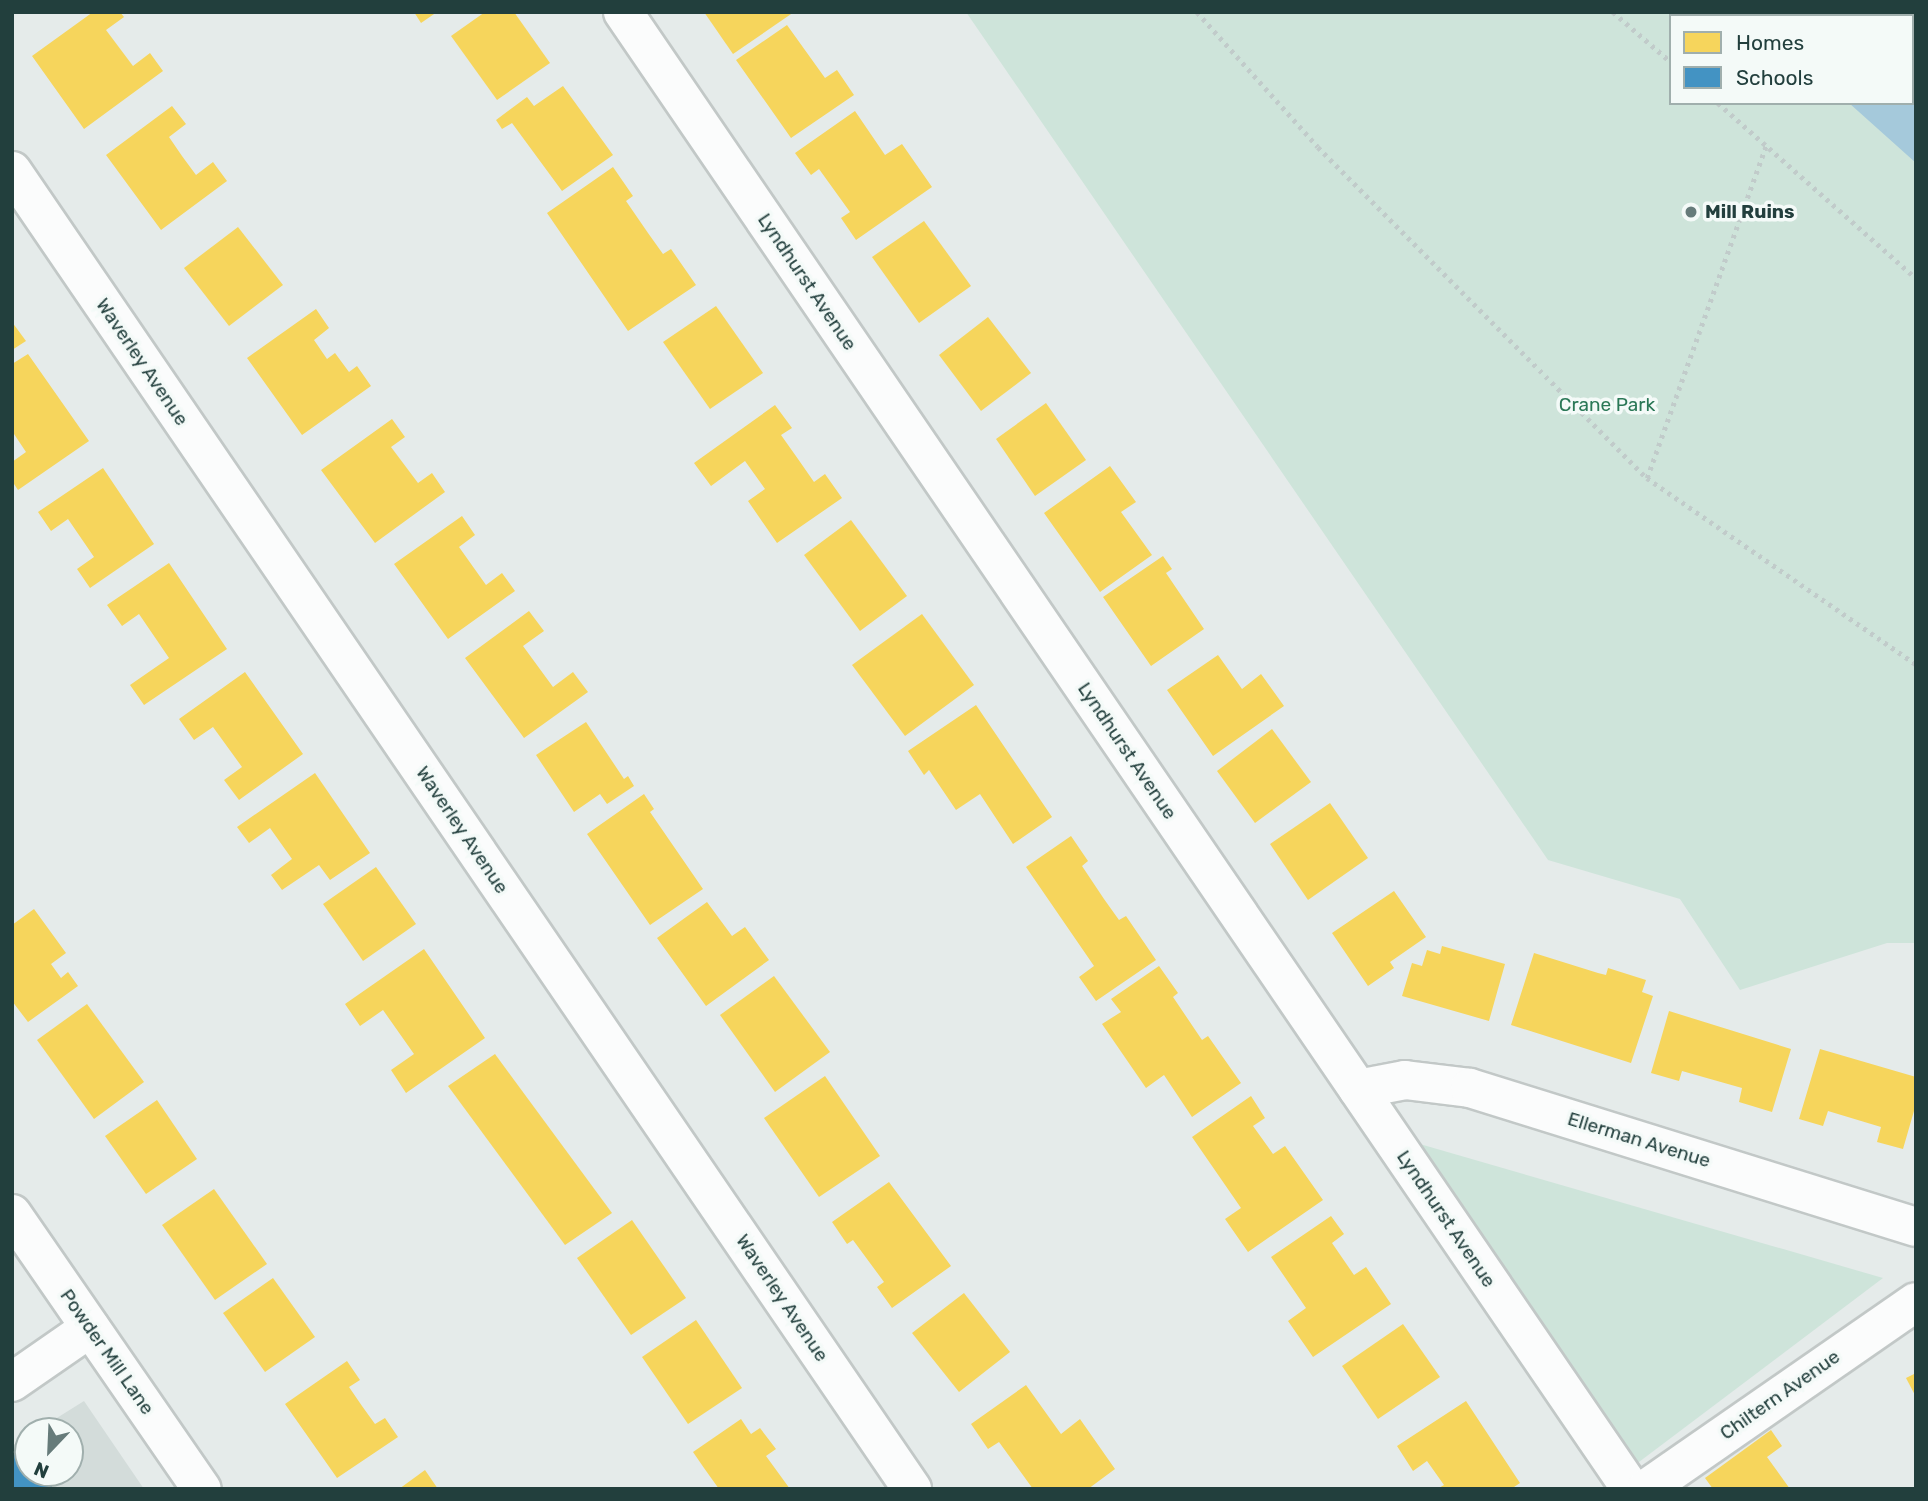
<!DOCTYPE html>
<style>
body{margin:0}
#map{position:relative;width:1928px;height:1501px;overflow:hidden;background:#e5ebea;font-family:Rubik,sans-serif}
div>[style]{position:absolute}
.built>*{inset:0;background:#d3dcda}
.green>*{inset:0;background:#cee4da}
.water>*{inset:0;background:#a5c9db}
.homes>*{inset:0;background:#f6d55c}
.schools>*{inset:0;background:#4393c3}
.path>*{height:4.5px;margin-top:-2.25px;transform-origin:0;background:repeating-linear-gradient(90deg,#c1cbca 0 3.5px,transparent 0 8.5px)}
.roads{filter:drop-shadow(2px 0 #c2c8c7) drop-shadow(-2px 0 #c2c8c7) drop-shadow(0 2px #c2c8c7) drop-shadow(0 -2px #c2c8c7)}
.minor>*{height:38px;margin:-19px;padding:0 19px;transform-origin:19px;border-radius:19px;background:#fbfcfc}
.dots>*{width:19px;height:19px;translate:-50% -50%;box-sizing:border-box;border:4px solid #f4faf8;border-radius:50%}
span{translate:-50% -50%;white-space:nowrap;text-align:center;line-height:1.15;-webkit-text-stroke:7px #f4faf8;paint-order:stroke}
.poi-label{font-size:19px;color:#223f3d;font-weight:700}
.left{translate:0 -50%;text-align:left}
.street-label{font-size:19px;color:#223f3d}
.park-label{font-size:19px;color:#2b7857}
.frame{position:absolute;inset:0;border:14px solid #223f3d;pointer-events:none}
.legend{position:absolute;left:1669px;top:14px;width:245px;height:91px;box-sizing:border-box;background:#f4faf8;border:2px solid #a0afad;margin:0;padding:9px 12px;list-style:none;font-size:21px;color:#223f3d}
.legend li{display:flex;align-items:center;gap:14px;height:35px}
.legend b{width:35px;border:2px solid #a0afad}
.north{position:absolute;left:14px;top:1417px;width:70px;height:70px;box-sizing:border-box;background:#f4faf8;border:2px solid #a0afad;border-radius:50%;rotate:203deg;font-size:19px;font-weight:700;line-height:28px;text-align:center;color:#223f3d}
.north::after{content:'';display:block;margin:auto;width:24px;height:32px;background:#667b7a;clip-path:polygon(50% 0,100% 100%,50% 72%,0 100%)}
</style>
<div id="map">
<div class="built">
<i style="clip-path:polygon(84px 1401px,144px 1489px,12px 1489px,12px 1446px,28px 1436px,28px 1473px,70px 1473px,70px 1431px,36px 1431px)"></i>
</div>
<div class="green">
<i style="clip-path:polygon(evenodd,966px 12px,1916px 12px,1916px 943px,1887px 943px,1740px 990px,1680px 899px,1548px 860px,966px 12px,1671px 16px,1912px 16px,1912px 103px,1671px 103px,1671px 16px)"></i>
<i style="clip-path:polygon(1406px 1140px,1883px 1278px,1627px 1471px)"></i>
</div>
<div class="water">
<i style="clip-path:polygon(1712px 12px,1870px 12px,1875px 16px,1716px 16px)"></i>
<i style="clip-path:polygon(1912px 46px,1916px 48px,1916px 163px,1849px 103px,1912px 103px)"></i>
</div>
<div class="homes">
<i style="clip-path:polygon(93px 12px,120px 12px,124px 17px,106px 30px,133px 66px,150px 53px,163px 71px,84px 129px,32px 56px)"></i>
<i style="clip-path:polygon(414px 12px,437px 12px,421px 23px)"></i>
<i style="clip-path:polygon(485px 12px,514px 12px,550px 63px,497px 100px,451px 36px)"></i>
<i style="clip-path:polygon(704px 12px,794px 12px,733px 54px)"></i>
<i style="clip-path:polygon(787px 25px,825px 78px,837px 70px,854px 95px,791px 138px,736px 60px)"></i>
<i style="clip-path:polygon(563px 86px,613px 155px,562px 191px,512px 123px,502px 129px,496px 120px,527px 97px,534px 106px)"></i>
<i style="clip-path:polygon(172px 106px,186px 124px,169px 137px,182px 156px,196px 175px,213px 162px,227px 181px,161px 230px,106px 155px)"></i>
<i style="clip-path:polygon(855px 111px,885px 155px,902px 144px,932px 187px,856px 240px,841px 218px,850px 212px,819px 169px,811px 175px,795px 153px)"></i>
<i style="clip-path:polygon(613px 167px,633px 196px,626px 201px,648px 233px,663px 254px,671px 249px,696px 285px,628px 331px,547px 213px)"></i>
<i style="clip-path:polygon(924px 221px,971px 286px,919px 323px,872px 257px)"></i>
<i style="clip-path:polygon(238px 227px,283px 285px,229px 326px,184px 268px)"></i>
<i style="clip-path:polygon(716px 306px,763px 373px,710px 409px,663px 342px)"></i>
<i style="clip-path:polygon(316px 309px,329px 328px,314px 340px,327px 359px,335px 353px,349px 372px,357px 366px,371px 386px,302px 435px,247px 358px)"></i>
<i style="clip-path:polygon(988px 317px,1031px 373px,981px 411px,939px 355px)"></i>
<i style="clip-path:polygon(12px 322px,26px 341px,12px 350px)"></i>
<i style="clip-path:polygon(28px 354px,89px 441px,18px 490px,12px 481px,12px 462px,26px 452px,12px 431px,12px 364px)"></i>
<i style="clip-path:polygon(1046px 403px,1086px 460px,1035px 496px,996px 439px)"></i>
<i style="clip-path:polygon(775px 405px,792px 428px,781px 435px,798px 459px,814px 482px,825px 474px,842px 498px,777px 543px,748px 501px,765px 489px,745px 461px,711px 486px,694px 463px)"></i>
<i style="clip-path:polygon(392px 419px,405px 437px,391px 447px,418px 483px,432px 473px,445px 492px,375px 543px,321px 470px)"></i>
<i style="clip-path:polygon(1110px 466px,1136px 502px,1121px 512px,1152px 555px,1100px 592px,1044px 513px)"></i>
<i style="clip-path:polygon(103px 468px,154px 544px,90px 588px,77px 569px,94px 557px,68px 519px,51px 531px,38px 512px)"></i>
<i style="clip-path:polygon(462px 516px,475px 535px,459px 547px,486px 585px,502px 573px,515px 591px,448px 639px,394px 564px)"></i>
<i style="clip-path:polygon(851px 520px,907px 596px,860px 631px,804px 555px)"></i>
<i style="clip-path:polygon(1163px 556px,1172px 569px,1166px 573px,1204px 629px,1151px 666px,1103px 597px)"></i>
<i style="clip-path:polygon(169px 563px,227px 649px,144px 705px,130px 685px,169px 658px,139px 614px,122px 626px,107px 605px)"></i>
<i style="clip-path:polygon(529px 611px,544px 631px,523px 646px,553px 687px,573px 672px,588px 692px,524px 738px,465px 658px)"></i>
<i style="clip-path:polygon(922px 614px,974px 685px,905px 736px,852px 665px)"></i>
<i style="clip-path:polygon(1218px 655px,1242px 689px,1261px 674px,1284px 706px,1213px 756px,1167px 690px)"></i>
<i style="clip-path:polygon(245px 672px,303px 754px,239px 800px,224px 780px,242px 767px,213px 727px,194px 740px,179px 719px)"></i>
<i style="clip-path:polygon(976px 705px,1052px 817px,1013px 844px,980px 794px,956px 810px,929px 770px,924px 775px,908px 751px)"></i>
<i style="clip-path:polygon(586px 722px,624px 779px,628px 776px,634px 786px,607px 804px,600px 794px,574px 812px,536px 755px)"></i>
<i style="clip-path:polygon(1272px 729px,1311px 782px,1255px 823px,1217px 771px)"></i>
<i style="clip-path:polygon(315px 773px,370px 853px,330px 880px,319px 865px,282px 890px,271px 875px,292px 859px,270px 828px,249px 843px,237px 827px)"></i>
<i style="clip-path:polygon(644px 794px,654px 809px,650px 812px,703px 889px,650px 925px,587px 834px)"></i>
<i style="clip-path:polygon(1330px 803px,1368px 858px,1308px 900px,1270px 844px)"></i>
<i style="clip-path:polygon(1071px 836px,1088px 861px,1082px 866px,1104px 899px,1119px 920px,1126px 916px,1156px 960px,1096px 1001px,1079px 977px,1094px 966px,1026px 867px)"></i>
<i style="clip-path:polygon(376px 867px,416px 924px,363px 961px,323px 904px)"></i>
<i style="clip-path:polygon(1394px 891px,1426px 937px,1390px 962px,1394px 968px,1368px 986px,1332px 933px)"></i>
<i style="clip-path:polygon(707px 902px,732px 936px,745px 927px,769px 960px,706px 1006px,657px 938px)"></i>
<i style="clip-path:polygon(34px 909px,66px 953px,51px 964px,61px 978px,68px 972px,78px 986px,28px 1022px,12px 1001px,12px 925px)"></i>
<i style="clip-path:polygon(1442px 946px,1505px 964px,1489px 1021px,1402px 996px,1412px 963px,1422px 966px,1427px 950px,1440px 954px)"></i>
<i style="clip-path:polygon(424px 949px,485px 1038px,406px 1093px,391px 1070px,414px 1054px,383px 1010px,360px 1026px,345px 1004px)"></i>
<i style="clip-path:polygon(1534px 953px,1598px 973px,1606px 975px,1608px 968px,1646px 980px,1642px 992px,1653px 996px,1631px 1063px,1511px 1025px)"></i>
<i style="clip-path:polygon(1159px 966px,1178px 993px,1173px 997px,1202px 1040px,1208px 1036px,1241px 1083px,1192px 1117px,1164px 1075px,1146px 1088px,1102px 1024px,1121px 1012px,1111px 999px)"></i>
<i style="clip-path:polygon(774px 976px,830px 1052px,775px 1092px,720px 1015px)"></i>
<i style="clip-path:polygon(87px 1004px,144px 1082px,94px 1119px,37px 1040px)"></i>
<i style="clip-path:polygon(1669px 1011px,1791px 1049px,1772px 1112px,1739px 1102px,1742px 1088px,1682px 1071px,1679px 1081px,1651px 1073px)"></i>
<i style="clip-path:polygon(1820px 1049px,1916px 1077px,1916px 1104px,1903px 1149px,1877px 1142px,1881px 1127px,1828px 1111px,1823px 1126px,1799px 1119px)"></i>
<i style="clip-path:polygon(495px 1054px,612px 1213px,565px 1245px,448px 1086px)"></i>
<i style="clip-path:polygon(825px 1076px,880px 1156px,819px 1197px,764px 1118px)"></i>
<i style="clip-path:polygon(1251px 1096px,1265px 1118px,1253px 1126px,1273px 1154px,1285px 1146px,1323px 1200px,1248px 1252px,1225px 1219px,1241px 1208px,1192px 1137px)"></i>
<i style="clip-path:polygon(157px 1100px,197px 1159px,146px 1194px,105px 1136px)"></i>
<i style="clip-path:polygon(889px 1182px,951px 1266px,892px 1308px,877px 1287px,884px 1282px,853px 1240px,847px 1244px,832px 1222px)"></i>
<i style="clip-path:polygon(214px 1189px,267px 1264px,215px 1300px,162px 1225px)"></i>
<i style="clip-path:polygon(1331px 1216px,1344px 1234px,1332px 1243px,1354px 1275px,1366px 1267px,1391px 1304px,1313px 1357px,1288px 1321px,1306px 1308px,1271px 1257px)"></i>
<i style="clip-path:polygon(632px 1220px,686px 1298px,631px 1335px,577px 1258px)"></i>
<i style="clip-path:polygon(273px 1278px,315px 1337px,265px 1372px,223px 1313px)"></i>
<i style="clip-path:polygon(964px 1293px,1010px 1352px,959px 1392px,912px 1333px)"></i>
<i style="clip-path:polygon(696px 1320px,742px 1388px,688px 1424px,642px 1357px)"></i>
<i style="clip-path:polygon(1403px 1324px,1440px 1377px,1378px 1419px,1342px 1366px)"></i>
<i style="clip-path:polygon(347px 1361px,360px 1380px,349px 1387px,362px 1406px,375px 1424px,385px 1418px,398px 1437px,337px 1478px,285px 1404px)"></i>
<i style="clip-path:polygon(1916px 1373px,1916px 1397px,1906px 1378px)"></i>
<i style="clip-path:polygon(1026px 1385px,1061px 1434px,1080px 1419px,1115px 1469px,1088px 1489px,1033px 1489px,999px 1442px,988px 1449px,971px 1424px)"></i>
<i style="clip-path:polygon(1466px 1401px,1520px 1483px,1511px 1489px,1437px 1489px,1444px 1485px,1427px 1461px,1413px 1471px,1397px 1446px)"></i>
<i style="clip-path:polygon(741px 1419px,751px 1434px,760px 1428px,776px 1449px,766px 1456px,790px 1489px,719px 1489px,704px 1468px,693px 1452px)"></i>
<i style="clip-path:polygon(1771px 1430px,1782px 1446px,1767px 1457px,1790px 1489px,1713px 1489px,1705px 1478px)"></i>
<i style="clip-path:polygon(425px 1470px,438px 1489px,399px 1489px)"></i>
</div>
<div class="schools">
<i style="clip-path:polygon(28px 1445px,28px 1473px,46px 1473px,53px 1489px,12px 1489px,12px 1456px)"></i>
</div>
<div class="path">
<i style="left:1197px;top:12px;width:181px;rotate:48.1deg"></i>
<i style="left:1318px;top:147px;width:467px;rotate:45.2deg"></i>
<i style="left:1647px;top:478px;width:327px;rotate:34.7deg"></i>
<i style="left:1613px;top:12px;width:77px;rotate:40.8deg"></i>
<i style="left:1718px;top:103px;width:264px;rotate:41.5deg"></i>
<i style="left:1647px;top:478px;width:354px;rotate:-70.3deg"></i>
</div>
<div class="roads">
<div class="minor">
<i style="left:623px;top:12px;width:1788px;rotate:55.69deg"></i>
<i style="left:12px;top:171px;width:1596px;rotate:55.67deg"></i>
<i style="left:1358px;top:1089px;width:48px;rotate:-10.8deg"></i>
<i style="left:1405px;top:1080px;width:65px;rotate:7deg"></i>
<i style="left:1470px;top:1088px;width:467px;rotate:17.3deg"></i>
<i style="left:12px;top:1214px;width:334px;rotate:55.4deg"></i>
<i style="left:12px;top:1382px;width:95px;rotate:-34.7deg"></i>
<i style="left:1646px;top:1489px;width:328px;rotate:-34.7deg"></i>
</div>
</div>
<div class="dots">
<i style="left:1691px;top:212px;background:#667b7a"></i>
</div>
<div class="poi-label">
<span class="left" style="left:1705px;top:212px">Mill Ruins</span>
</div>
<div class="street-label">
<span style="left:807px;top:282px;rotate:56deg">Lyndhurst Avenue</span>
<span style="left:142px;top:362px;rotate:56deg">Waverley Avenue</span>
<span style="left:1127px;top:751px;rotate:56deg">Lyndhurst Avenue</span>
<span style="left:462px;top:830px;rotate:56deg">Waverley Avenue</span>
<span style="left:1639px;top:1140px;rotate:17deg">Ellerman Avenue</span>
<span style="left:1446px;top:1219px;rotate:56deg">Lyndhurst Avenue</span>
<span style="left:782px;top:1298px;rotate:56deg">Waverley Avenue</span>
<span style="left:107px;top:1352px;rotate:55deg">Powder Mill Lane</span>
<span style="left:1780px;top:1395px;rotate:-35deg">Chiltern Avenue</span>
</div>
<div class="park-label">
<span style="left:1607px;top:405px">Crane Park</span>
</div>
<div class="frame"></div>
<ul class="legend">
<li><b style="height:19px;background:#f6d55c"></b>Homes</li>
<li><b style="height:19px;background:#4393c3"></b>Schools</li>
</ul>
<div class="north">N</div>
</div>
